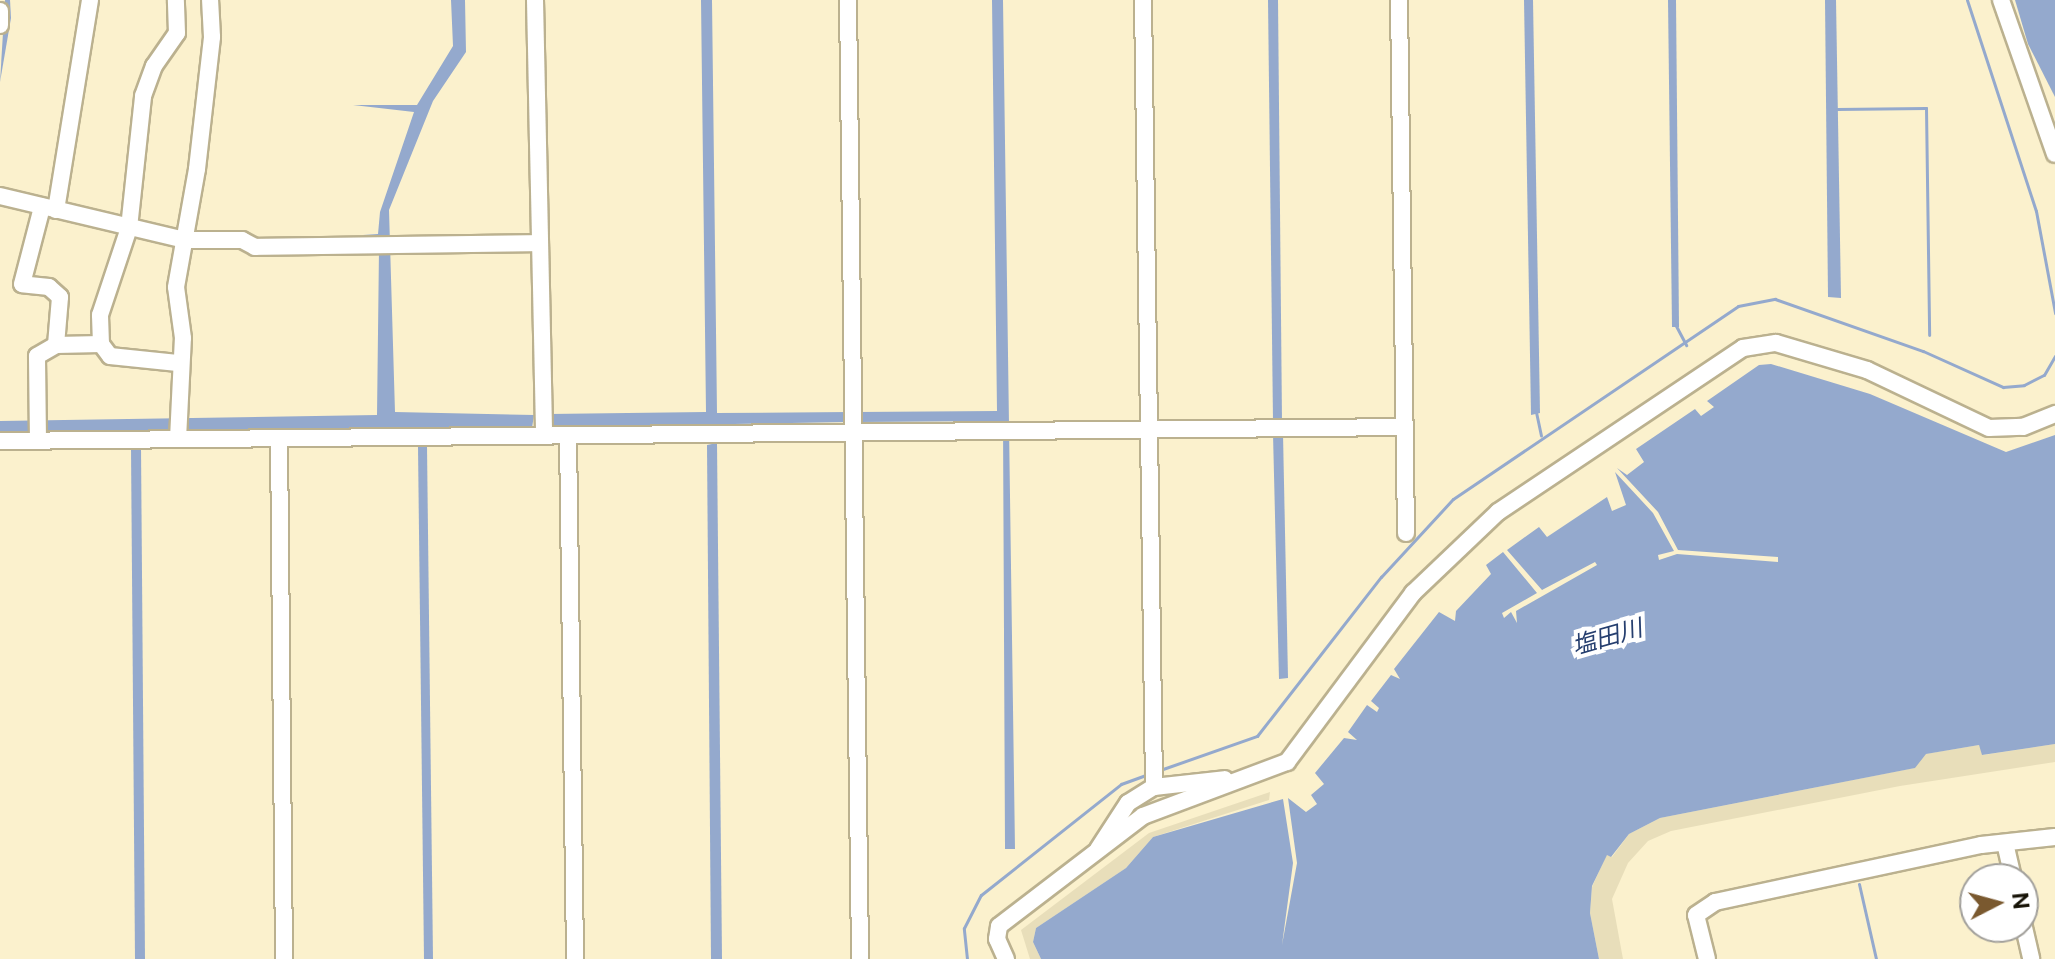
<!DOCTYPE html>
<meta charset="utf-8">
<style>
body{margin:0}
#map{position:relative;width:2055px;height:959px;overflow:hidden;background:#fbf1cd;font-family:"Public Sans","Noto Sans JP",sans-serif}
div>[style]{position:absolute}
.sand>*{inset:0;background:#e8deba}
.water>*{inset:0;background:#94a9cd}
.stream>*{height:3px;margin:-1.5px;padding:0 1.5px;transform-origin:1.5px;border-radius:1.5px;background:#94a9cd}
.roads{filter:drop-shadow(2px 0 #bbb18f) drop-shadow(-2px 0 #bbb18f) drop-shadow(0 2px #bbb18f) drop-shadow(0 -2px #bbb18f)}
.minor>*{height:16px;margin:-8px;padding:0 8px;transform-origin:8px;border-radius:8px;background:#fff}
span{translate:-50% -50%;white-space:nowrap;text-align:center;line-height:1.15;-webkit-text-stroke:8px #fff;paint-order:stroke}
.water-label{font-size:24px;color:#263f6f;font-style:italic}
.north{position:absolute;left:1959px;top:863px;width:80px;height:80px;box-sizing:border-box;background:#fff;border:2px solid #a2a09b;border-radius:50%;rotate:84deg;font-size:22px;font-weight:700;line-height:32px;text-align:center;color:#161206}
.north::after{content:'';display:block;margin:auto;width:28px;height:36px;background:#7a592f;clip-path:polygon(50% 0,100% 100%,50% 72%,0 100%)}
</style>
<div id="map">
<div class="sand">
<i style="clip-path:polygon(2055px 744px,2055px 762px,1900px 786px,1671px 831px,1648px 841px,1628px 863px,1612px 899px,1623px 959px,1599px 959px,1590px 913px,1592px 887px,1607px 854px,1612px 857px,1629px 834px,1660px 818px,1914px 768px,1925px 754px,1979px 745px,1983px 755px)"></i>
<i style="clip-path:polygon(1270px 792px,1269px 800px,1153px 837px,1126px 868px,1036px 928px,1033px 942px,1041px 959px,1030px 959px,1021px 930px,1149px 833px)"></i>
</div>
<div class="water">
<i style="clip-path:polygon(5px 0,10px 0,11px 18px,0 82px)"></i>
<i style="clip-path:polygon(451px 0,465px 0,466px 52px,433px 101px,389px 210px,395px 412px,534px 415px,532px 428px,0 432px,0 421px,377px 415px,379px 249px,363px 235px,378px 234px,380px 212px,414px 112px,353px 105px,417px 105px,453px 46px)"></i>
<i style="clip-path:polygon(701px 0,712px 0,717px 413px,850px 412px,849px 422px,550px 427px,549px 414px,706px 412px)"></i>
<i style="clip-path:polygon(992px 0,1003px 0,1015px 849px,1005px 849px,1003px 421px,859px 422px,858px 412px,997px 411px)"></i>
<i style="clip-path:polygon(1268px 0,1278px 0,1282px 421px,1273px 421px)"></i>
<i style="clip-path:polygon(1524px 0,1533px 0,1540px 413px,1531px 415px)"></i>
<i style="clip-path:polygon(1668px 0,1676px 0,1679px 327px,1672px 327px)"></i>
<i style="clip-path:polygon(1825px 0,1836px 0,1841px 298px,1828px 297px)"></i>
<i style="clip-path:polygon(2015px 0,2055px 0,2055px 97px,2028px 44px)"></i>
<i style="clip-path:polygon(1771px 364px,1870px 394px,2006px 452px,2055px 435px,2055px 744px,1982px 755px,1979px 745px,1926px 754px,1915px 768px,1660px 818px,1629px 834px,1611px 857px,1607px 855px,1592px 886px,1590px 913px,1599px 959px,1041px 959px,1033px 942px,1036px 928px,1126px 868px,1153px 837px,1283px 799px,1293px 863px,1282px 945px,1297px 863px,1288px 798px,1306px 812px,1317px 804px,1311px 795px,1324px 784px,1315px 773px,1344px 738px,1357px 740px,1348px 732px,1367px 705px,1377px 712px,1379px 708px,1371px 701px,1391px 675px,1400px 679px,1394px 669px,1439px 612px,1455px 621px,1456px 611px,1491px 574px,1486px 565px,1503px 552px,1537px 593px,1502px 613px,1504px 618px,1511px 612px,1517px 623px,1516px 611px,1597px 565px,1595px 562px,1542px 590px,1507px 550px,1539px 527px,1547px 537px,1607px 497px,1612px 511px,1626px 505px,1615px 472px,1653px 513px,1674px 551px,1658px 555px,1659px 560px,1677px 554px,1778px 562px,1778px 557px,1678px 550px,1658px 512px,1617px 468px,1627px 475px,1644px 462px,1636px 449px,1695px 409px,1701px 416px,1714px 407px,1707px 401px,1759px 365px)"></i>
<i style="clip-path:polygon(1273px 434px,1283px 434px,1288px 678px,1279px 679px)"></i>
<i style="clip-path:polygon(717px 443px,722px 959px,711px 959px,707px 445px)"></i>
<i style="clip-path:polygon(427px 446px,433px 959px,424px 959px,418px 447px)"></i>
<i style="clip-path:polygon(131px 447px,141px 447px,145px 959px,135px 959px)"></i>
</div>
<div class="stream">
<i style="left:1967px;top:0;width:222px;rotate:71.9deg"></i>
<i style="left:2036px;top:211px;width:104px;rotate:79.4deg"></i>
<i style="left:1837px;top:109px;width:89px;rotate:-0.6deg"></i>
<i style="left:1926px;top:108px;width:227px;rotate:89.2deg"></i>
<i style="left:1675px;top:324px;width:24px;rotate:62deg"></i>
<i style="left:1536px;top:412px;width:24px;rotate:78deg"></i>
<i style="left:1160px;top:770px;width:103px;rotate:-19.3deg"></i>
<i style="left:1257px;top:736px;width:202px;rotate:-52.1deg"></i>
<i style="left:1381px;top:577px;width:106px;rotate:-47.3deg"></i>
<i style="left:1453px;top:499px;width:344px;rotate:-34.1deg"></i>
<i style="left:1738px;top:306px;width:38px;rotate:-11deg"></i>
<i style="left:1775px;top:299px;width:157px;rotate:19.4deg"></i>
<i style="left:1923px;top:351px;width:88px;rotate:24.2deg"></i>
<i style="left:2003px;top:387px;width:21px;rotate:-5deg"></i>
<i style="left:2024px;top:385px;width:22px;rotate:-27deg"></i>
<i style="left:2044px;top:375px;width:22px;rotate:-60deg"></i>
<i style="left:1859px;top:884px;width:77px;rotate:77.2deg"></i>
<i style="left:967px;top:959px;width:31px;rotate:-96deg"></i>
<i style="left:964px;top:928px;width:37px;rotate:-63deg"></i>
<i style="left:981px;top:895px;width:179px;rotate:-38.4deg"></i>
<i style="left:1121px;top:784px;width:30px;rotate:-20deg"></i>
</div>
<div class="roads">
<div class="minor">
<i style="left:535px;top:0;width:435px;rotate:88.8deg"></i>
<i style="left:848px;top:0;width:959px;rotate:89.28deg"></i>
<i style="left:1399px;top:0;width:533px;rotate:89.25deg"></i>
<i style="left:2001px;top:0;width:163px;rotate:70.7deg"></i>
<i style="left:0;top:11px;width:14px;rotate:90deg"></i>
<i style="left:0;top:196px;width:189px;rotate:13.4deg"></i>
<i style="left:184px;top:240px;width:58px"></i>
<i style="left:242px;top:240px;width:15px;rotate:28deg"></i>
<i style="left:255px;top:247px;width:283px;rotate:-0.8deg"></i>
<i style="left:56px;top:210px;width:213px;rotate:-80.8deg"></i>
<i style="left:101px;top:344px;width:29px;rotate:-92deg"></i>
<i style="left:100px;top:315px;width:92px;rotate:-71.6deg"></i>
<i style="left:129px;top:228px;width:133px;rotate:-83.9deg"></i>
<i style="left:143px;top:96px;width:32px;rotate:-70deg"></i>
<i style="left:154px;top:66px;width:40px;rotate:-55.1deg"></i>
<i style="left:177px;top:33px;width:33px;rotate:-92deg"></i>
<i style="left:56px;top:345px;width:45px;rotate:-1.3deg"></i>
<i style="left:101px;top:344px;width:15px;rotate:53deg"></i>
<i style="left:110px;top:356px;width:68px;rotate:5.9deg"></i>
<i style="left:568px;top:435px;width:524px;rotate:89.23deg"></i>
<i style="left:279px;top:438px;width:521px;rotate:89.45deg"></i>
<i style="left:178px;top:439px;width:101px;rotate:-87.2deg"></i>
<i style="left:183px;top:338px;width:51px;rotate:-97.8deg"></i>
<i style="left:176px;top:287px;width:120px;rotate:-79.9deg"></i>
<i style="left:197px;top:169px;width:133px;rotate:-83.5deg"></i>
<i style="left:212px;top:37px;width:37px;rotate:-93deg"></i>
<i style="left:38px;top:440px;width:84px;rotate:-90.7deg"></i>
<i style="left:37px;top:356px;width:22px;rotate:-30deg"></i>
<i style="left:56px;top:345px;width:48px;rotate:-85.2deg"></i>
<i style="left:60px;top:297px;width:15px;rotate:-138deg"></i>
<i style="left:49px;top:287px;width:27px;rotate:-174deg"></i>
<i style="left:22px;top:284px;width:80px;rotate:-75.4deg"></i>
<i style="left:0;top:441px;width:1404px;rotate:-0.57deg"></i>
<i style="left:1154px;top:787px;width:71px;rotate:-6.4deg"></i>
<i style="left:2005px;top:843px;width:37px;rotate:77deg"></i>
<i style="left:1098px;top:849px;width:55px;rotate:-56.9deg"></i>
<i style="left:1128px;top:803px;width:31px;rotate:-32deg"></i>
<i style="left:1154px;top:787px;width:787px;rotate:-90.8deg"></i>
<i style="left:2023px;top:923px;width:37px;rotate:77deg"></i>
<i style="left:1006px;top:959px;width:22px;rotate:-114deg"></i>
<i style="left:997px;top:939px;width:13px;rotate:-81deg"></i>
<i style="left:999px;top:926px;width:181px;rotate:-37.4deg"></i>
<i style="left:1143px;top:816px;width:154px;rotate:-20.6deg"></i>
<i style="left:1287px;top:762px;width:211px;rotate:-53.3deg"></i>
<i style="left:1413px;top:593px;width:117px;rotate:-43.6deg"></i>
<i style="left:1498px;top:512px;width:295px;rotate:-33.8deg"></i>
<i style="left:1743px;top:348px;width:33px;rotate:-9deg"></i>
<i style="left:1776px;top:343px;width:95px;rotate:16.5deg"></i>
<i style="left:1867px;top:370px;width:135px;rotate:25.4deg"></i>
<i style="left:1989px;top:428px;width:34px;rotate:-2deg"></i>
<i style="left:2023px;top:427px;width:35px;rotate:-22deg"></i>
<i style="left:1707px;top:959px;width:45px;rotate:-104deg"></i>
<i style="left:1696px;top:915px;width:23px;rotate:-34deg"></i>
<i style="left:1715px;top:902px;width:272px;rotate:-12.1deg"></i>
<i style="left:1981px;top:845px;width:74px;rotate:-6.2deg"></i>
</div>
</div>
<div class="water-label">
<span style="left:1607px;top:637px;rotate:-16deg">塩田川</span>
</div>
<div class="north">N</div>
</div>
